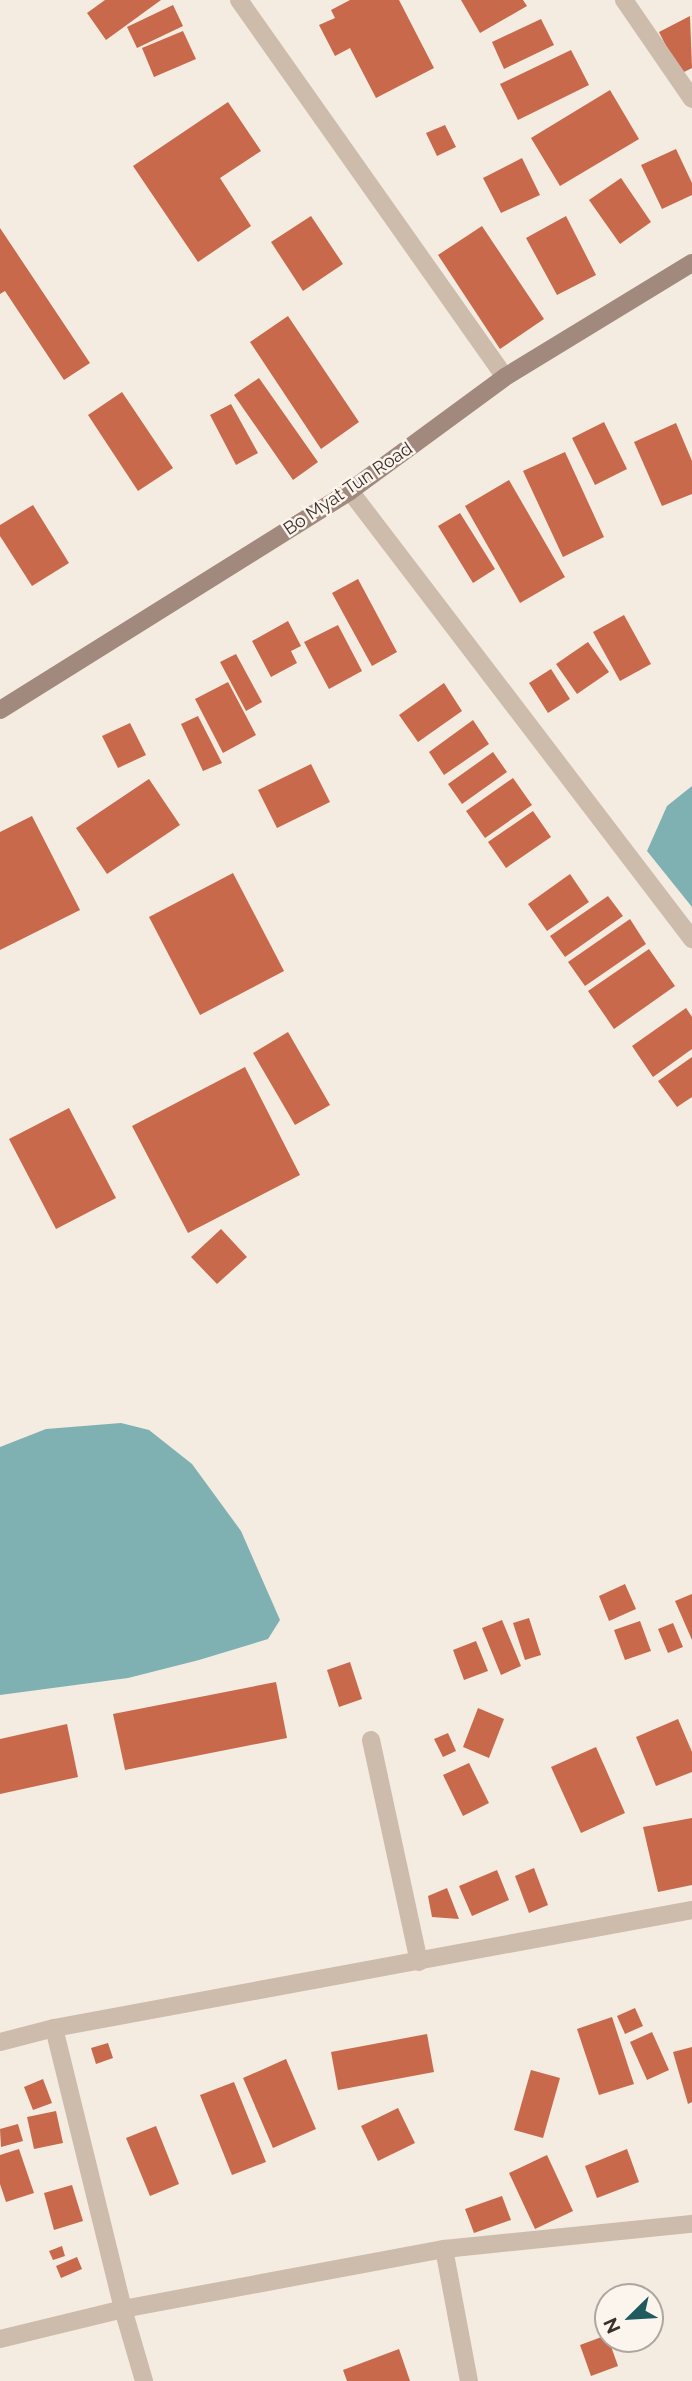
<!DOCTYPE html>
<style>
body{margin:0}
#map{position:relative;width:692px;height:2381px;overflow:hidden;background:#f4ebe1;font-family:Raleway,sans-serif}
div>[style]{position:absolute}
.water>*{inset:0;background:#7fb0b2}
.building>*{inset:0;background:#c8694b}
.street>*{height:18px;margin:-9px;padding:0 9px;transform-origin:9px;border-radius:9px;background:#cdbbac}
.secondary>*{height:18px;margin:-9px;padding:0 9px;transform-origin:9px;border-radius:9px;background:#a18a7d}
span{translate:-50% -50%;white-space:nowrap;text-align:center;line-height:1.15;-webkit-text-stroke:5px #fbf5ee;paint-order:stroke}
.street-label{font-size:18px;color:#3b302b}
.north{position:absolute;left:594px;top:2283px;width:70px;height:70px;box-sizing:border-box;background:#fbf5ee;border:2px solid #aea6a0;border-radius:50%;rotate:246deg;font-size:19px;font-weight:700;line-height:28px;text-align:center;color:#3b302b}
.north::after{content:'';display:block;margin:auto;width:24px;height:32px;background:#1f5a5e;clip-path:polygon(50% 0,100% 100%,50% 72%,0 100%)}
</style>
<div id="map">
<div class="water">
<i style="clip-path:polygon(692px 786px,692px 907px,647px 851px,667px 806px)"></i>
<i style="clip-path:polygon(121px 1423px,149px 1430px,192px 1464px,241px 1531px,280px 1620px,268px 1639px,199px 1660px,128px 1678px,0 1695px,0 1447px,46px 1429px)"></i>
</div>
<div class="building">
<i style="clip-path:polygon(105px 0,161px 0,106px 40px,87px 13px)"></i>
<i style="clip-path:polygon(350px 0,399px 0,434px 68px,376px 98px,350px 48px,335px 56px,319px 25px,335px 18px,331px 10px)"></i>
<i style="clip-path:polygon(461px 0,523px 0,527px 6px,480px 33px)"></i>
<i style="clip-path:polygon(173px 5px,183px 26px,137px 48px,127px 27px)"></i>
<i style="clip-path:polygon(690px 16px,692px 68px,680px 74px,659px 32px)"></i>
<i style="clip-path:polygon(541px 19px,554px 45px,504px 69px,492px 42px)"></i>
<i style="clip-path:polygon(183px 31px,196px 59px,154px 77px,142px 48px)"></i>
<i style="clip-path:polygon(571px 50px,589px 85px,518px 120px,500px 84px)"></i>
<i style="clip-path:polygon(610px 90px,639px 139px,560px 186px,531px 138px)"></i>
<i style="clip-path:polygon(228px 102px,261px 151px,220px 178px,251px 226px,198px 262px,133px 166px)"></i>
<i style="clip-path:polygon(445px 125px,456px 147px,437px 156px,426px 133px)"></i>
<i style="clip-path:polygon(676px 149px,692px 183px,692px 195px,662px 209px,641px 165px)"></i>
<i style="clip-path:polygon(522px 158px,540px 195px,501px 213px,483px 178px)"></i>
<i style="clip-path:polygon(621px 178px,651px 222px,620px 244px,589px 200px)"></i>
<i style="clip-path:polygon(311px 216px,343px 264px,303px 291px,271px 242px)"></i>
<i style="clip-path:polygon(566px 216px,596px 275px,557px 295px,526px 238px)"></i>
<i style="clip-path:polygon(482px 226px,544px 319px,500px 349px,438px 255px)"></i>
<i style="clip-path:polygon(0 228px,90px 363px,64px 380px,5px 291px,0 294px)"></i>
<i style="clip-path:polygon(288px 316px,359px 422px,321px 449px,250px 342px)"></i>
<i style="clip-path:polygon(259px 378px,318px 462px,293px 480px,234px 395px)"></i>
<i style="clip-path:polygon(122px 392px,173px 468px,138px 491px,88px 415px)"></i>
<i style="clip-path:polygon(231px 404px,258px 453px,236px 465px,210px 415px)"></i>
<i style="clip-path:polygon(604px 422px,627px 469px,595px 485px,572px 438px)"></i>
<i style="clip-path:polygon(676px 423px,692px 461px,692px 494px,662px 506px,634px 442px)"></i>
<i style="clip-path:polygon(565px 452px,604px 537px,563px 557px,523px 471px)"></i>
<i style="clip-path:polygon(509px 480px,565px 577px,520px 603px,465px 506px)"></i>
<i style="clip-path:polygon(33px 505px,69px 563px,32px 586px,0 536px,0 525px)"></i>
<i style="clip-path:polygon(460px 513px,495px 569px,473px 583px,438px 526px)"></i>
<i style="clip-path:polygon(358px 579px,397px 652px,372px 666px,332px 593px)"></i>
<i style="clip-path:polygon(624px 615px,651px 664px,620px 681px,593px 632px)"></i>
<i style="clip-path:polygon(288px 621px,301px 646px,291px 651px,297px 663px,271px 677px,252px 641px)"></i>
<i style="clip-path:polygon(338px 625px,362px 671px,329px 689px,304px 642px)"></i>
<i style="clip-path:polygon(588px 642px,609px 672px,577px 694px,556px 664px)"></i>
<i style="clip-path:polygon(236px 654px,262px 702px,246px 711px,220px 662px)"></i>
<i style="clip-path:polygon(551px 669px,570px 699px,548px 713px,529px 683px)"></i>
<i style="clip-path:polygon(228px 682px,256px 735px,223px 753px,195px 699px)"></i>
<i style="clip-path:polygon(444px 683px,462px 711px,418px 742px,399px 715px)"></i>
<i style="clip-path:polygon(198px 716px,222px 763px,203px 771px,181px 724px)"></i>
<i style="clip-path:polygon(473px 720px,489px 744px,444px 775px,429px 752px)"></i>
<i style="clip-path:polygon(130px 723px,146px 755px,118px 768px,102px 736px)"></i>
<i style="clip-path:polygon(493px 752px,507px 772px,462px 804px,448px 784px)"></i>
<i style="clip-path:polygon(311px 764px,330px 802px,277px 828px,258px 790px)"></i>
<i style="clip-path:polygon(513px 778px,532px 805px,485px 838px,466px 811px)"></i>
<i style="clip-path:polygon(149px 779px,180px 825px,107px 874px,76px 828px)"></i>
<i style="clip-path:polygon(533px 811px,551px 837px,506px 868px,488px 842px)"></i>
<i style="clip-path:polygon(32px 816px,80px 910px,0 950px,0 832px)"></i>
<i style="clip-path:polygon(233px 873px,284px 971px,200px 1015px,149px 917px)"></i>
<i style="clip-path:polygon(570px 874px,589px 902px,547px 931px,528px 904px)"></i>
<i style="clip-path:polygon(608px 896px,623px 916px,565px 957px,550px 936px)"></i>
<i style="clip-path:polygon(630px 919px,646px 944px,585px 986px,568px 962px)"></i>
<i style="clip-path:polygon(649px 949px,675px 986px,614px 1029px,588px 991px)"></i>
<i style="clip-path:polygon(686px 1008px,692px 1017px,692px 1049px,653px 1077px,632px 1046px)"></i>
<i style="clip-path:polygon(288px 1032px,330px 1105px,295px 1125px,253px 1053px)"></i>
<i style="clip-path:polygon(692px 1057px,692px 1097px,677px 1107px,658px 1081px)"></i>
<i style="clip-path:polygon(245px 1067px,300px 1175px,188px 1233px,132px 1126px)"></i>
<i style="clip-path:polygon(69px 1108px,116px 1198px,56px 1229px,9px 1139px)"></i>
<i style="clip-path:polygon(221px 1229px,247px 1257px,217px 1284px,191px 1257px)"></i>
<i style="clip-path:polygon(625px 1584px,636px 1609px,609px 1621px,599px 1596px)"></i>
<i style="clip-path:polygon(692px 1594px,692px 1640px,675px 1601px)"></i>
<i style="clip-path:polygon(529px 1618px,541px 1655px,525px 1660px,513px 1623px)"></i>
<i style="clip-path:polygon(502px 1620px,521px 1666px,501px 1675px,482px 1628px)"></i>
<i style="clip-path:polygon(640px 1621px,651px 1651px,625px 1660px,614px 1630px)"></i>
<i style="clip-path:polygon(673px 1623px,683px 1647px,668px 1653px,658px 1629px)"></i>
<i style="clip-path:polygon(476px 1641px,488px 1671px,464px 1680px,453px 1650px)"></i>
<i style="clip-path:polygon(350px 1662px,362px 1699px,339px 1707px,327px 1670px)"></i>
<i style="clip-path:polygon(276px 1682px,287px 1738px,125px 1770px,113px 1714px)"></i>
<i style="clip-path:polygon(478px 1708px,504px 1719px,489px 1758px,463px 1747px)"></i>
<i style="clip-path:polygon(678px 1719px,692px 1752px,692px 1772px,656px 1786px,636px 1737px)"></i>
<i style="clip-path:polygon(67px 1724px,78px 1777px,0 1794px,0 1739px)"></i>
<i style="clip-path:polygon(448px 1733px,456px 1751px,443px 1757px,434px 1739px)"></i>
<i style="clip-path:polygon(596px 1747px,625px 1813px,581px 1833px,551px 1767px)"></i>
<i style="clip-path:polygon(469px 1763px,489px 1803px,463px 1816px,443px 1775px)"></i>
<i style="clip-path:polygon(692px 1818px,692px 1885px,658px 1892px,643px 1827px)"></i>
<i style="clip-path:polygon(534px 1868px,548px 1905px,529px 1913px,515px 1876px)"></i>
<i style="clip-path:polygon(497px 1870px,509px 1900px,472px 1916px,459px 1886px)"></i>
<i style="clip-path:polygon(447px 1888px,459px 1919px,432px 1917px,428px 1896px)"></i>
<i style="clip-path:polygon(635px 2008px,643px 2026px,625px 2034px,617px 2016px)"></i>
<i style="clip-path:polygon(612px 2017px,634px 2084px,599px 2095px,577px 2029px)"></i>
<i style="clip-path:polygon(652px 2032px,669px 2070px,647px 2080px,630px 2042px)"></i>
<i style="clip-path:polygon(427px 2034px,434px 2072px,338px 2090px,331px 2052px)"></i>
<i style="clip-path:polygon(108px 2043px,113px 2058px,96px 2064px,91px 2048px)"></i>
<i style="clip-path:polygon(692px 2047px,692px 2102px,688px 2104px,673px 2052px)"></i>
<i style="clip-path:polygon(286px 2059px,316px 2129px,273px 2148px,243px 2078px)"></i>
<i style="clip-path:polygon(531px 2070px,560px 2078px,543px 2138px,514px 2130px)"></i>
<i style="clip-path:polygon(43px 2079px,52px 2103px,33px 2110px,24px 2087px)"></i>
<i style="clip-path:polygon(234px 2082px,266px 2162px,232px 2175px,200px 2095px)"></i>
<i style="clip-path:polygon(398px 2108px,415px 2143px,378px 2161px,361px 2126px)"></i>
<i style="clip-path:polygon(56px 2111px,63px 2143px,34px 2149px,27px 2117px)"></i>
<i style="clip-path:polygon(18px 2124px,23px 2141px,1px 2147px,0 2129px)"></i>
<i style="clip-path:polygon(156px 2126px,179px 2184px,150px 2196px,126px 2138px)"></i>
<i style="clip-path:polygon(19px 2149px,34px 2193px,6px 2202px,0 2184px,0 2155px)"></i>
<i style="clip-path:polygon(627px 2149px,639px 2182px,597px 2198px,585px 2166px)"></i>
<i style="clip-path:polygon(547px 2155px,573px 2211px,535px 2229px,509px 2173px)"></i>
<i style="clip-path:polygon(72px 2185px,83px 2221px,54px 2230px,44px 2193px)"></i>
<i style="clip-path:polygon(502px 2196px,511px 2220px,474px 2233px,465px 2209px)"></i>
<i style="clip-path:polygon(62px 2246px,65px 2256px,53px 2260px,49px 2251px)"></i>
<i style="clip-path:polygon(77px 2257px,82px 2269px,61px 2278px,56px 2266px)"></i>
<i style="clip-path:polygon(607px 2335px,618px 2366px,591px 2376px,580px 2345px)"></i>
<i style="clip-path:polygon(399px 2349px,410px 2381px,347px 2381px,343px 2370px)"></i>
</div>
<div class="street">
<i style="left:239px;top:0;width:461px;rotate:54.8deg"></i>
<i style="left:624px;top:0;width:120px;rotate:55.5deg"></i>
<i style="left:350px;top:491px;width:564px;rotate:52.64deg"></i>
<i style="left:371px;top:1740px;width:227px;rotate:77.8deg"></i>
<i style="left:54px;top:2028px;width:289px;rotate:76.2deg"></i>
<i style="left:123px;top:2309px;width:75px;rotate:73.7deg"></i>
<i style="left:0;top:2042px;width:56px;rotate:-14.5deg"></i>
<i style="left:54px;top:2028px;width:649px;rotate:-10.48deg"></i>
<i style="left:444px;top:2249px;width:134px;rotate:79.3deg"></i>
<i style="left:0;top:2339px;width:127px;rotate:-13.7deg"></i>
<i style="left:123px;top:2309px;width:327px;rotate:-10.6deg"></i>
<i style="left:444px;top:2249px;width:249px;rotate:-5.8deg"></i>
</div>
<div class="secondary">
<i style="left:0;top:710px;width:413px;rotate:-32deg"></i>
<i style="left:350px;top:491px;width:192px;rotate:-36.3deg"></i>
<i style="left:505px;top:377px;width:219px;rotate:-31.4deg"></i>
</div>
<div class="street-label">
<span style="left:348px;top:489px;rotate:-34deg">Bo Myat Tun Road</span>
</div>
<div class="north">N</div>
</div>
